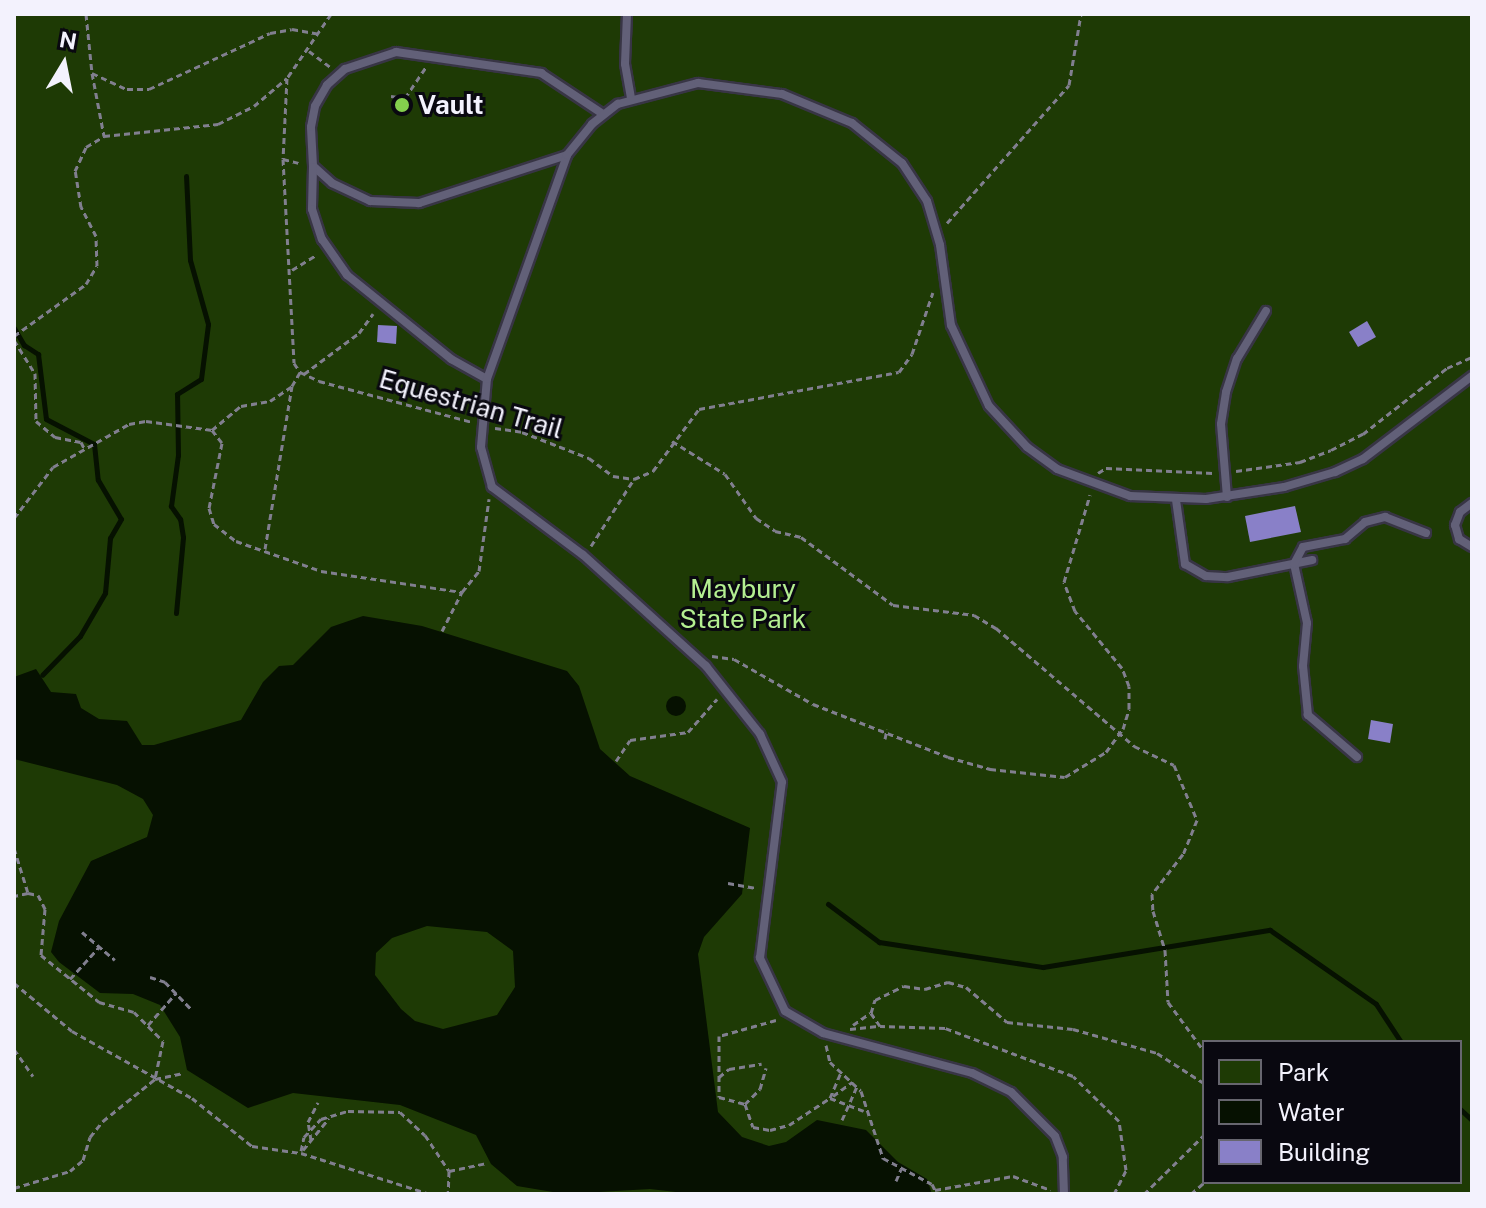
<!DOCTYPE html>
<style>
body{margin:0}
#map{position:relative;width:1486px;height:1208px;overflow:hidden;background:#1e1c30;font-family:"Public Sans",sans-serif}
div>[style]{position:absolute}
.green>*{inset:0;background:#1e3a05}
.water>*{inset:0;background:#061101}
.round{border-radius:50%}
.stream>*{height:5px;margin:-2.5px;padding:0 2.5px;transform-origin:2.5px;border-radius:2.5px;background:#061101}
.building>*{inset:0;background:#8980c8}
.path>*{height:3px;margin-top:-1.5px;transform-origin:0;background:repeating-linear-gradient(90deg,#817f8f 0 6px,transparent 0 10px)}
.roads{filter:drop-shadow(2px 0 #383545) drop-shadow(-2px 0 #383545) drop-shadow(0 2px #383545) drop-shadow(0 -2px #383545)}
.service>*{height:8px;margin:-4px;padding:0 4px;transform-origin:4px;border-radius:4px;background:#626078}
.dots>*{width:22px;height:22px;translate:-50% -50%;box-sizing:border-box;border:4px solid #090810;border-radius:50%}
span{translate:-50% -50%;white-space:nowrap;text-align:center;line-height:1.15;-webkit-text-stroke:6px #090810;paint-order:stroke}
.poi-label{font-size:26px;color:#f3f2fd;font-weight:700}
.left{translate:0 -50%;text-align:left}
.street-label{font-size:26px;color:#f3f2fd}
.park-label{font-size:26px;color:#b4ef91}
.frame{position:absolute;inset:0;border:16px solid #f3f2fd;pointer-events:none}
.legend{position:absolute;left:1202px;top:1040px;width:260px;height:144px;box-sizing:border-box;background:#090810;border:2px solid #67666f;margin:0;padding:10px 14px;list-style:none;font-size:24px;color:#f3f2fd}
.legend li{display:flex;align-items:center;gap:16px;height:40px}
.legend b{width:40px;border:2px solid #67666f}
.north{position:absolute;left:24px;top:24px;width:80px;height:80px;-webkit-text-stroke:6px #090810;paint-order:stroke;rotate:10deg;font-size:22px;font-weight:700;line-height:32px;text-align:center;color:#f3f2fd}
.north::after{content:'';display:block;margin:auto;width:28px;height:36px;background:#f3f2fd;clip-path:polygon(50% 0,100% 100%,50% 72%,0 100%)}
</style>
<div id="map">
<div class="green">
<i style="clip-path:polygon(evenodd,14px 14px,1472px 14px,1472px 1194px,14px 1194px,14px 14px,1204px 1042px,1460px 1042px,1460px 1182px,1204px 1182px,1204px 1042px)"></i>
</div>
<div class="water">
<i style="clip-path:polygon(evenodd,363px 616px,422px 626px,567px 671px,579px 686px,600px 749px,630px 776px,750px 828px,742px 894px,704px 937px,698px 954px,718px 1112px,742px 1137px,769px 1146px,786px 1142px,817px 1120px,866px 1130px,898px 1162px,927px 1179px,932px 1194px,693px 1194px,650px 1189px,565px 1194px,517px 1186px,491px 1164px,476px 1135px,400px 1105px,293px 1093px,248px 1108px,187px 1070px,180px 1037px,160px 1005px,133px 994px,100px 993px,59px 962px,51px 952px,59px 921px,91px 861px,147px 837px,153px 815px,143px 799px,117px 785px,14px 759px,14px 677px,36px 669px,51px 692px,76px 694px,81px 708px,99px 719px,127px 721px,142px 745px,154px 745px,241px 720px,263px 682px,279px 666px,293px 665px,331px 627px,363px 616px,427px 926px,487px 932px,513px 951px,515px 987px,497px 1015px,443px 1029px,415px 1021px,401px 1009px,375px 975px,376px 953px,392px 938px,427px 926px)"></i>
<i class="round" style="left:666px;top:696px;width:20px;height:20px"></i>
</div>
<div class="stream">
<i style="left:14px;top:328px;width:20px;rotate:60deg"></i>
<i style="left:24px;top:345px;width:17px;rotate:33deg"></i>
<i style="left:38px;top:354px;width:65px;rotate:83deg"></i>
<i style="left:46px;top:419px;width:54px;rotate:27.5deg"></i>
<i style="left:94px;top:444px;width:36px;rotate:84deg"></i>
<i style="left:98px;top:480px;width:45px;rotate:59.5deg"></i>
<i style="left:121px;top:519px;width:22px;rotate:120deg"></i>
<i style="left:110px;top:538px;width:55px;rotate:95.2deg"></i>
<i style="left:105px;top:593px;width:50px;rotate:120.2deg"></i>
<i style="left:80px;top:636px;width:54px;rotate:134.3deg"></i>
<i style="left:176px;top:613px;width:76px;rotate:-84.7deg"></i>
<i style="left:183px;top:537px;width:18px;rotate:-99deg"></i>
<i style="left:180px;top:519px;width:16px;rotate:-125deg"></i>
<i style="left:171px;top:506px;width:51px;rotate:-82.2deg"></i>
<i style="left:178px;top:455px;width:61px;rotate:-90.9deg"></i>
<i style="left:177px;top:394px;width:28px;rotate:-32deg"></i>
<i style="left:201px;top:379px;width:55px;rotate:-82.7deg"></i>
<i style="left:208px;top:324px;width:66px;rotate:-105.7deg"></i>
<i style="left:190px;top:260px;width:84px;rotate:-92.7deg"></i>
<i style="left:828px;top:904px;width:64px;rotate:36.7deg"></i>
<i style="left:879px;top:942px;width:166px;rotate:8.7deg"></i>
<i style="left:1043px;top:967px;width:230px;rotate:-9.3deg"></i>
<i style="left:1270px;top:930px;width:129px;rotate:34.9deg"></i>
<i style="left:1376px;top:1004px;width:45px;rotate:56.7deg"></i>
<i style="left:1460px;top:1109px;width:16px;rotate:43deg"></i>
</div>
<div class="building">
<i style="clip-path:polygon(1367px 321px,1376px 337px,1358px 347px,1349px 332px)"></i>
<i style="clip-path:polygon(378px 325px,397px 326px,396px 344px,377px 342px)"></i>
<i style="clip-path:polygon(1295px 506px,1301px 532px,1250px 542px,1245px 516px)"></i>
<i style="clip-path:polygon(1371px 720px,1393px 724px,1390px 743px,1368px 739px)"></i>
</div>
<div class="path">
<i style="left:86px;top:14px;width:59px;rotate:84.2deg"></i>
<i style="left:92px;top:73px;width:38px;rotate:25deg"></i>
<i style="left:127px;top:89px;width:22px"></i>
<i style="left:149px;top:89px;width:133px;rotate:-24.8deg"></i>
<i style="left:270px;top:33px;width:22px;rotate:-10deg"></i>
<i style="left:292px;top:29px;width:27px;rotate:10deg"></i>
<i style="left:331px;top:14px;width:78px;rotate:124.5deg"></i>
<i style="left:287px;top:78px;width:81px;rotate:92.8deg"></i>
<i style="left:283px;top:159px;width:204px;rotate:86.9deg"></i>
<i style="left:294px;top:363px;width:11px;rotate:56deg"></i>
<i style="left:300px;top:372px;width:21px;rotate:25deg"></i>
<i style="left:319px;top:381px;width:158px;rotate:15deg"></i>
<i style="left:309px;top:51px;width:26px;rotate:37deg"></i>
<i style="left:92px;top:73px;width:64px;rotate:79.2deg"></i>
<i style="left:391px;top:96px;width:14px;rotate:8deg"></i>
<i style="left:405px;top:98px;width:37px;rotate:-56deg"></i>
<i style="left:283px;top:159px;width:16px;rotate:14deg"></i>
<i style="left:947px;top:223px;width:184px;rotate:-48.5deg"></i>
<i style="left:1069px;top:85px;width:72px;rotate:-80.4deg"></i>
<i style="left:292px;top:270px;width:28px;rotate:-32deg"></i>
<i style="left:14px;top:336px;width:89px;rotate:-35.8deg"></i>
<i style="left:86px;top:284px;width:21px;rotate:-59deg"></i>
<i style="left:97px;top:266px;width:30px;rotate:-92deg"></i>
<i style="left:96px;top:236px;width:33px;rotate:-117deg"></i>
<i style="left:81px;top:207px;width:36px;rotate:-99deg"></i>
<i style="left:75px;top:171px;width:26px;rotate:-65deg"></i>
<i style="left:86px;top:147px;width:21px;rotate:-31deg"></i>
<i style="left:104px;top:136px;width:115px;rotate:-6deg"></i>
<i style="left:218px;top:124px;width:40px;rotate:-26.6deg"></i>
<i style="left:254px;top:106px;width:43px;rotate:-40.3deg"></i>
<i style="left:14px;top:340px;width:39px;rotate:58deg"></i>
<i style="left:35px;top:373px;width:48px;rotate:88.8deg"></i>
<i style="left:36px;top:421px;width:25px;rotate:40deg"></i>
<i style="left:55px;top:437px;width:26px;rotate:11deg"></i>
<i style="left:81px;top:442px;width:9px;rotate:63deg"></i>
<i style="left:304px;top:374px;width:69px;rotate:-36.7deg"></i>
<i style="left:359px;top:333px;width:24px;rotate:-54deg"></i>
<i style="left:495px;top:428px;width:27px;rotate:8deg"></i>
<i style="left:522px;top:432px;width:72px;rotate:21.2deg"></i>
<i style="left:589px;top:458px;width:30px;rotate:37deg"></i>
<i style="left:613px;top:476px;width:21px;rotate:8deg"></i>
<i style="left:634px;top:479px;width:21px;rotate:-23deg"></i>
<i style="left:653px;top:471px;width:77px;rotate:-53.4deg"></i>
<i style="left:699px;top:409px;width:203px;rotate:-10.5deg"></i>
<i style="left:899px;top:372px;width:22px;rotate:-54deg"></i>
<i style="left:912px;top:354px;width:65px;rotate:-71.3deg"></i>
<i style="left:212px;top:430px;width:38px;rotate:-40deg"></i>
<i style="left:241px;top:406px;width:29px;rotate:-10deg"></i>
<i style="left:270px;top:401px;width:27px;rotate:-34deg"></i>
<i style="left:292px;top:386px;width:16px;rotate:-60deg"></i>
<i style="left:1472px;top:430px;width:32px;rotate:90deg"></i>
<i style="left:672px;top:441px;width:62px;rotate:31.9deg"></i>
<i style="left:725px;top:474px;width:54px;rotate:54.8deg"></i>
<i style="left:756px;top:518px;width:23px;rotate:34deg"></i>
<i style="left:775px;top:531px;width:27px;rotate:13deg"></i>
<i style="left:801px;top:537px;width:114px;rotate:36.5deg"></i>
<i style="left:893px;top:605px;width:82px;rotate:7deg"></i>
<i style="left:974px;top:615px;width:26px;rotate:31deg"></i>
<i style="left:996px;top:628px;width:182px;rotate:40.5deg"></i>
<i style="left:1134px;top:746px;width:44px;rotate:25.4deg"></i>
<i style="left:1174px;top:765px;width:60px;rotate:67.3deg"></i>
<i style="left:1197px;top:820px;width:37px;rotate:112deg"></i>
<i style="left:1183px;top:854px;width:51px;rotate:127.8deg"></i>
<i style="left:1152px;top:894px;width:17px;rotate:87deg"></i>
<i style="left:1153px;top:911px;width:41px;rotate:72.9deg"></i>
<i style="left:1165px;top:950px;width:52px;rotate:86.7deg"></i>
<i style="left:1168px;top:1002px;width:61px;rotate:53.7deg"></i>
<i style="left:1236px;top:471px;width:65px;rotate:-8deg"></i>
<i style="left:1300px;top:462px;width:33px;rotate:-21deg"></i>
<i style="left:1331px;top:450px;width:36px;rotate:-27deg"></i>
<i style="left:1363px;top:434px;width:107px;rotate:-38.2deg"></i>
<i style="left:1447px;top:368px;width:27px;rotate:-24deg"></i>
<i style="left:1098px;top:473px;width:9px;rotate:-32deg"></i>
<i style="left:1106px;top:468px;width:107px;rotate:2.7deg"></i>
<i style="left:14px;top:518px;width:64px;rotate:-52.6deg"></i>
<i style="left:53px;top:467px;width:87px;rotate:-29.5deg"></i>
<i style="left:129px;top:424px;width:17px;rotate:-10deg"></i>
<i style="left:146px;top:421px;width:67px;rotate:7.8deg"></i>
<i style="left:212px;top:430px;width:16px;rotate:52deg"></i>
<i style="left:222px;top:443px;width:66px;rotate:101.3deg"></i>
<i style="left:209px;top:508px;width:17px;rotate:73deg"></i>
<i style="left:214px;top:524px;width:28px;rotate:38deg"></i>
<i style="left:236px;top:541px;width:90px;rotate:19.4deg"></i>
<i style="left:321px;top:571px;width:143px;rotate:8.5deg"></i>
<i style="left:462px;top:592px;width:27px;rotate:-51deg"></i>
<i style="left:479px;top:571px;width:73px;rotate:-82.1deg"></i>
<i style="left:591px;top:546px;width:80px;rotate:-57.3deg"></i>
<i style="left:265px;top:549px;width:165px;rotate:-80.6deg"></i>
<i style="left:442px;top:631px;width:44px;rotate:-62.9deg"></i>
<i style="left:712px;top:656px;width:22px;rotate:8deg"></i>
<i style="left:734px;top:659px;width:91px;rotate:29.7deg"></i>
<i style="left:813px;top:704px;width:145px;rotate:21.4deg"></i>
<i style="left:948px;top:757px;width:44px;rotate:15.9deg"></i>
<i style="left:990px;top:769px;width:75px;rotate:6.1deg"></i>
<i style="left:1065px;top:777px;width:48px;rotate:-31.4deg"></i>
<i style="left:1106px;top:752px;width:29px;rotate:-54deg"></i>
<i style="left:1123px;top:729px;width:21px;rotate:-73deg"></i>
<i style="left:1129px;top:709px;width:23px;rotate:-90deg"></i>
<i style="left:1129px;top:686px;width:19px;rotate:-111deg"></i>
<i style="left:1122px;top:668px;width:74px;rotate:-129.5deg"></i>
<i style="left:1075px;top:611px;width:31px;rotate:-111deg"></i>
<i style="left:1064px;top:582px;width:91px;rotate:-73.4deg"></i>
<i style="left:885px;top:739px;width:10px;rotate:-79deg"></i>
<i style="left:616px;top:761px;width:25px;rotate:-56deg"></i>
<i style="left:630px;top:740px;width:59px;rotate:-7.9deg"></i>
<i style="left:688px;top:732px;width:44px;rotate:-48.7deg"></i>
<i style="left:14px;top:848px;width:47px;rotate:72.7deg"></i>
<i style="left:28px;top:893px;width:14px;rotate:168deg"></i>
<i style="left:728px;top:883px;width:27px;rotate:10deg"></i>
<i style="left:28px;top:893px;width:10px;rotate:11deg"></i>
<i style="left:38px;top:895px;width:16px;rotate:63deg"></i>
<i style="left:45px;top:909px;width:46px;rotate:95deg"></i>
<i style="left:41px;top:955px;width:75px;rotate:39deg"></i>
<i style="left:99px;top:1002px;width:36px;rotate:16deg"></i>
<i style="left:134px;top:1012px;width:41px;rotate:45deg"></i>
<i style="left:163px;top:1041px;width:39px;rotate:102deg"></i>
<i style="left:82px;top:932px;width:43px;rotate:40.3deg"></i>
<i style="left:150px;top:977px;width:16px;rotate:18deg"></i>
<i style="left:165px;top:982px;width:37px;rotate:46deg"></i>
<i style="left:70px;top:979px;width:43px;rotate:-47.8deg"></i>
<i style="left:14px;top:983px;width:75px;rotate:39.6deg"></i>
<i style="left:72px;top:1031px;width:137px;rotate:29.2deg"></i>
<i style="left:192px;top:1098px;width:77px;rotate:38.7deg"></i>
<i style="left:252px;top:1146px;width:49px;rotate:8.1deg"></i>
<i style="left:301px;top:1153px;width:135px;rotate:17.6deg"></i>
<i style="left:776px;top:1020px;width:59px;rotate:164.3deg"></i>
<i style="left:719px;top:1036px;width:61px;rotate:90deg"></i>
<i style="left:719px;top:1097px;width:27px;rotate:15deg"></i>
<i style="left:745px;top:1104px;width:24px;rotate:71deg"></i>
<i style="left:753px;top:1127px;width:17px;rotate:10deg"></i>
<i style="left:770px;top:1130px;width:20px;rotate:-15deg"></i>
<i style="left:789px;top:1125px;width:49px;rotate:-33.4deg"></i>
<i style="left:830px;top:1098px;width:28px;rotate:-67deg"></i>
<i style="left:148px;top:1025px;width:43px;rotate:-48.8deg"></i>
<i style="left:853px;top:1025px;width:21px;rotate:-35deg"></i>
<i style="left:850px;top:1029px;width:30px;rotate:-6deg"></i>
<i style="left:826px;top:1045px;width:17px;rotate:77deg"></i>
<i style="left:830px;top:1062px;width:42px;rotate:43.1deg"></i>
<i style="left:861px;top:1091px;width:71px;rotate:71.8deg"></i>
<i style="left:883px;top:1158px;width:55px;rotate:28deg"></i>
<i style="left:932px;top:1184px;width:11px;rotate:63deg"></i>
<i style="left:14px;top:1049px;width:33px;rotate:55deg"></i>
<i style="left:719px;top:1077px;width:13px;rotate:-39deg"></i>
<i style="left:729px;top:1069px;width:33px;rotate:-9deg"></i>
<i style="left:833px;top:1096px;width:24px;rotate:-36deg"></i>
<i style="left:830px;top:1098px;width:36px;rotate:21deg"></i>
<i style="left:745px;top:1104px;width:21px;rotate:-45deg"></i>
<i style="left:760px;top:1089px;width:22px;rotate:-74deg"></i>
<i style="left:842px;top:1120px;width:36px;rotate:-66deg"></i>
<i style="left:311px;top:1140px;width:18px;rotate:-99deg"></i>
<i style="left:308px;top:1122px;width:22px;rotate:-63deg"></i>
<i style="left:303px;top:1150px;width:41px;rotate:-50.9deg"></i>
<i style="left:301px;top:1151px;width:14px;rotate:-78deg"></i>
<i style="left:304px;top:1137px;width:25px;rotate:-47deg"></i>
<i style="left:321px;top:1119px;width:28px;rotate:-17deg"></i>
<i style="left:348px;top:1111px;width:52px;rotate:1.1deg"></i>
<i style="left:400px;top:1112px;width:34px;rotate:43deg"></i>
<i style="left:425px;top:1135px;width:43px;rotate:56.3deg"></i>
<i style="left:449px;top:1171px;width:23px;rotate:92deg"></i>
<i style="left:449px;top:1171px;width:38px;rotate:-12deg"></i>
<i style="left:896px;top:1181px;width:13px;rotate:-67deg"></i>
<i style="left:14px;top:1188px;width:59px;rotate:-16.9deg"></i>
<i style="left:70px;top:1171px;width:17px;rotate:-40deg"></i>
<i style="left:83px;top:1160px;width:24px;rotate:-73deg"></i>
<i style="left:90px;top:1137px;width:21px;rotate:-51deg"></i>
<i style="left:103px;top:1121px;width:67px;rotate:-38.9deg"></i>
<i style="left:155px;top:1079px;width:29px;rotate:-12deg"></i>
<i style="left:935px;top:1190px;width:79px;rotate:-10.2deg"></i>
<i style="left:1013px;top:1176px;width:40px;rotate:20.2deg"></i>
<i style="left:445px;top:1194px;width:11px"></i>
<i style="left:1114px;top:1194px;width:27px;rotate:-63deg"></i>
<i style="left:1126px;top:1170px;width:49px;rotate:-98.1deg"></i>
<i style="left:1119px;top:1121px;width:64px;rotate:-135.6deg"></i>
<i style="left:1073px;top:1076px;width:137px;rotate:-159.4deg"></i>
<i style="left:945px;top:1028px;width:65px;rotate:-178.2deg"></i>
<i style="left:880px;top:1026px;width:16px;rotate:-125deg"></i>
<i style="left:871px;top:1013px;width:14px;rotate:-73deg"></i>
<i style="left:875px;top:1000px;width:32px;rotate:-26deg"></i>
<i style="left:904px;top:986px;width:21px;rotate:8deg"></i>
<i style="left:925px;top:989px;width:24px;rotate:-17deg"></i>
<i style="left:948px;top:982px;width:19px;rotate:16deg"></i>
<i style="left:966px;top:987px;width:54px;rotate:40.5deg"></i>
<i style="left:1007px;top:1022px;width:66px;rotate:6.1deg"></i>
<i style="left:1073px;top:1029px;width:87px;rotate:15.9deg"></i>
<i style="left:1157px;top:1053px;width:56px;rotate:32.6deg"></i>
<i style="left:1144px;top:1194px;width:84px;rotate:-44.5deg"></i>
<i style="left:1191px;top:1194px;width:18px;rotate:-41deg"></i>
</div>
<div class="roads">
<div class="service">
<i style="left:627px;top:14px;width:50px;rotate:92.3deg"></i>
<i style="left:625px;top:64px;width:35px;rotate:80deg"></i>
<i style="left:567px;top:155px;width:156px;rotate:162deg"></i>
<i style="left:419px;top:203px;width:49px;rotate:-177.7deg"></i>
<i style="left:370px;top:201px;width:42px;rotate:-154.7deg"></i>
<i style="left:332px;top:183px;width:25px;rotate:-138deg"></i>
<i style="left:313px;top:166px;width:39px;rotate:-93deg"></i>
<i style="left:311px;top:127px;width:21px;rotate:-79deg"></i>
<i style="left:315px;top:106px;width:24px;rotate:-60deg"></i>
<i style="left:327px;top:85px;width:24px;rotate:-42deg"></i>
<i style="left:345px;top:69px;width:54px;rotate:-18.4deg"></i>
<i style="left:396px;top:52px;width:147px;rotate:8.2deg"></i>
<i style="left:541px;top:73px;width:74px;rotate:33.5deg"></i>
<i style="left:313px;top:167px;width:42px;rotate:91.4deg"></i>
<i style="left:312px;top:209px;width:32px;rotate:72deg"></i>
<i style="left:322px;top:239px;width:44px;rotate:55.2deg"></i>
<i style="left:347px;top:275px;width:134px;rotate:38.9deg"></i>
<i style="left:451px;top:359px;width:41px;rotate:29.1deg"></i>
<i style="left:1227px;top:497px;width:73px;rotate:-94.7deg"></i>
<i style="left:1221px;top:424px;width:32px;rotate:-81deg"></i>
<i style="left:1226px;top:392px;width:35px;rotate:-72deg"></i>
<i style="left:1237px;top:359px;width:56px;rotate:-58.9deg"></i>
<i style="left:1176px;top:500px;width:65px;rotate:82deg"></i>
<i style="left:1185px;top:564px;width:24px;rotate:30deg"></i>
<i style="left:1206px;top:576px;width:22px;rotate:3deg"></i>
<i style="left:1228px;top:577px;width:86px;rotate:-11.4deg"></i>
<i style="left:1472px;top:503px;width:15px;rotate:143deg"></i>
<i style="left:1460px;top:512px;width:14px;rotate:111deg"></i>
<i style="left:1455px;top:525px;width:15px;rotate:74deg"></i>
<i style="left:1459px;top:539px;width:15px;rotate:32deg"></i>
<i style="left:1357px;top:757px;width:65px;rotate:-139.4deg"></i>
<i style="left:1308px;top:715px;width:49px;rotate:-95.8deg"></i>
<i style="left:1303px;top:666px;width:43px;rotate:-84.7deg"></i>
<i style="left:1307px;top:623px;width:60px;rotate:-102.4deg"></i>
<i style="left:1294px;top:564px;width:19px;rotate:-62deg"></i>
<i style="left:1303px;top:547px;width:43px;rotate:-10.8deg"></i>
<i style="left:1345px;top:539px;width:26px;rotate:-40deg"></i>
<i style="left:1365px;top:522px;width:21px;rotate:-14deg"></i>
<i style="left:1385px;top:517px;width:44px;rotate:21.3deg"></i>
<i style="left:1064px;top:1194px;width:37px;rotate:-92deg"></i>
<i style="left:1063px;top:1157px;width:22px;rotate:-111deg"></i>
<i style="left:1055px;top:1136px;width:62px;rotate:-135deg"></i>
<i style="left:1011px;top:1092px;width:43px;rotate:-154deg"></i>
<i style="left:972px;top:1073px;width:154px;rotate:-165deg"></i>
<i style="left:823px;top:1033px;width:44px;rotate:-149.9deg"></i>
<i style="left:785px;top:1011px;width:59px;rotate:-115.3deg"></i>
<i style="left:760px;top:958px;width:177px;rotate:-82.9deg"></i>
<i style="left:782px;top:782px;width:53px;rotate:-114.6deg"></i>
<i style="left:760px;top:734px;width:87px;rotate:-128.5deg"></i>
<i style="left:706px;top:666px;width:166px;rotate:-137.9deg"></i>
<i style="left:583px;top:555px;width:114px;rotate:-143.2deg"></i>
<i style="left:492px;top:487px;width:41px;rotate:-105.4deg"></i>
<i style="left:481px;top:447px;width:68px;rotate:-85deg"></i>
<i style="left:487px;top:379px;width:238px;rotate:-70.3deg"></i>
<i style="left:567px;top:155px;width:40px;rotate:-51deg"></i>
<i style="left:592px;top:124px;width:33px;rotate:-38deg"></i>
<i style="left:618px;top:104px;width:83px;rotate:-14.7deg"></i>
<i style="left:698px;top:83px;width:85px;rotate:7.5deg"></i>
<i style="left:782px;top:94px;width:76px;rotate:22.5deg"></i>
<i style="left:852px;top:123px;width:64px;rotate:38.7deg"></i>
<i style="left:902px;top:163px;width:45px;rotate:56.7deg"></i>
<i style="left:927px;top:201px;width:46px;rotate:73.5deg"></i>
<i style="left:940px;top:245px;width:81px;rotate:82.2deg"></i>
<i style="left:951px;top:325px;width:89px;rotate:64.9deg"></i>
<i style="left:989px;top:406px;width:56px;rotate:47.2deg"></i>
<i style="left:1027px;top:447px;width:37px;rotate:36deg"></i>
<i style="left:1057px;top:469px;width:78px;rotate:20.3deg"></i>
<i style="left:1130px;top:496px;width:76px;rotate:2.3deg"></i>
<i style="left:1206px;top:499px;width:79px;rotate:-8.7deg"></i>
<i style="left:1284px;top:487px;width:53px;rotate:-16.4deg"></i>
<i style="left:1335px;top:472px;width:31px;rotate:-25deg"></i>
<i style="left:1363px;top:459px;width:137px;rotate:-37.3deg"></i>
</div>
</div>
<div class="dots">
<i style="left:402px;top:105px;background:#84cf4d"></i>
</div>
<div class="poi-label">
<span class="left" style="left:418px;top:105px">Vault</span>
</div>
<div class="street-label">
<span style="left:471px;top:404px;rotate:16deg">Equestrian Trail</span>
</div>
<div class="park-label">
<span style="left:743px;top:604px">Maybury<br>State Park</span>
</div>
<div class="frame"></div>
<ul class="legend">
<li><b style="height:22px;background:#1e3a05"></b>Park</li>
<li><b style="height:22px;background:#061101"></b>Water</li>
<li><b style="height:22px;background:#8980c8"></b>Building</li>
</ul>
<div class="north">N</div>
</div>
